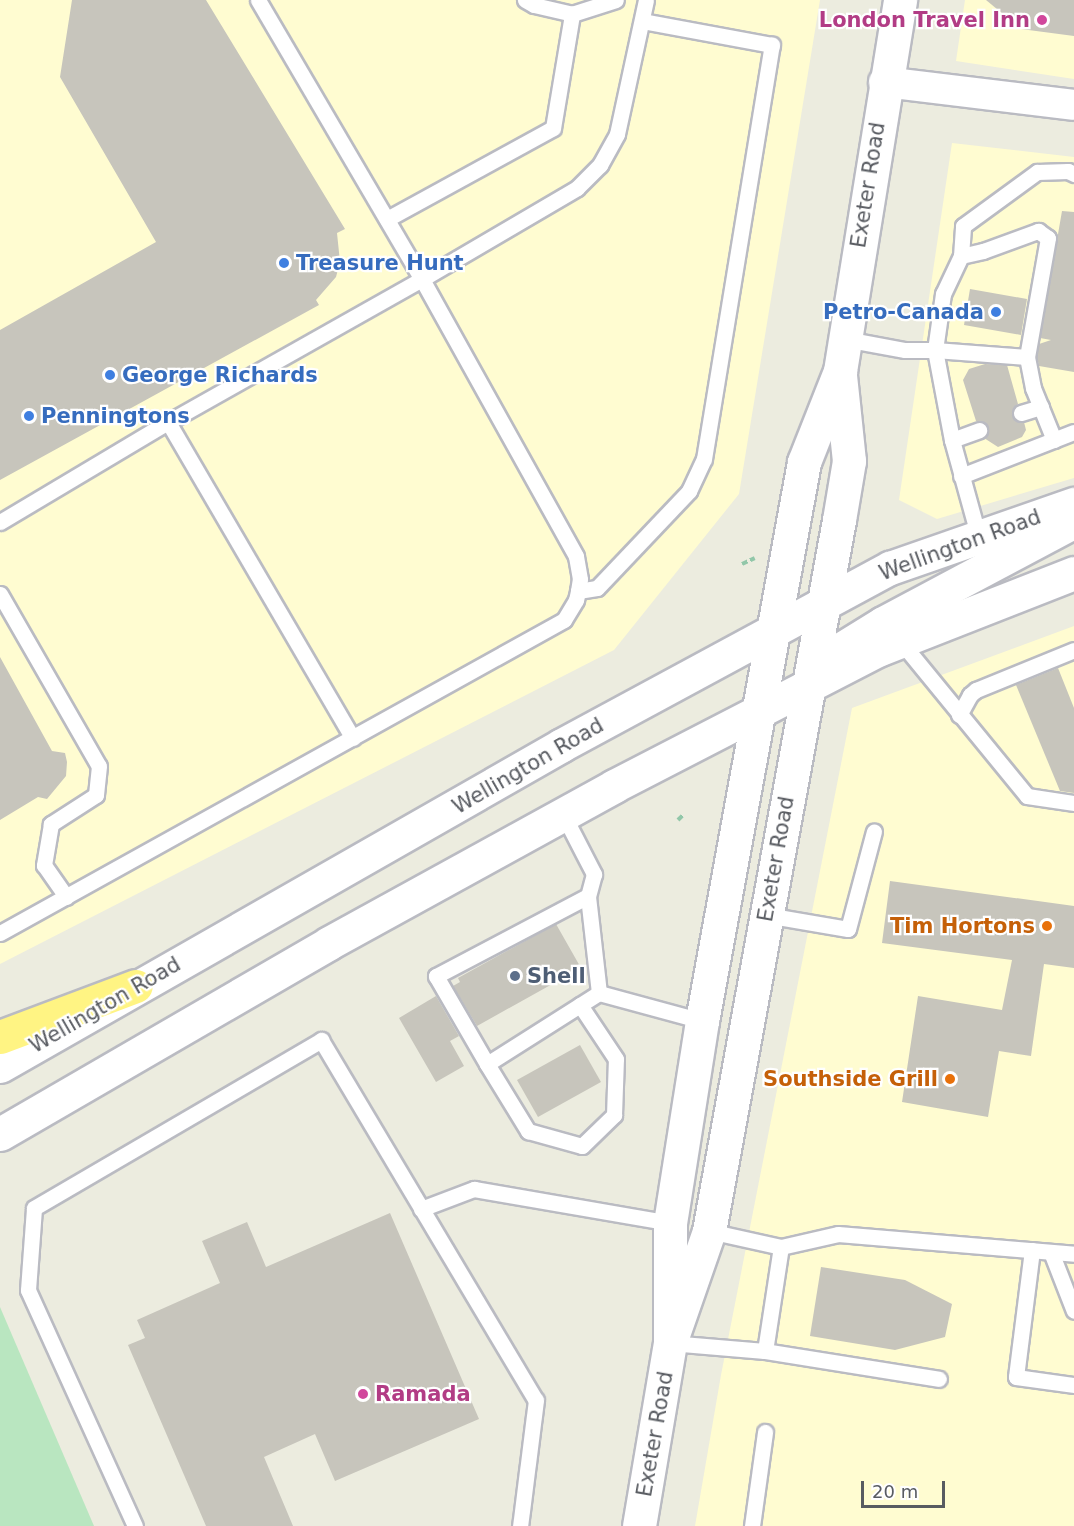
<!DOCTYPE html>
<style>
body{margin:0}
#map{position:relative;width:1074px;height:1526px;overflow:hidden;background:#ececdf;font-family:"DejaVu Sans",sans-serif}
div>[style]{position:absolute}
.commercial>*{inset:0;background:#fffcd1}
.green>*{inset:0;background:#b9e6c0}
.building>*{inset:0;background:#c7c5bc}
.path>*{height:4px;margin-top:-2px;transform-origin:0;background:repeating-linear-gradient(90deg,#92c7a9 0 6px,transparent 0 9px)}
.roads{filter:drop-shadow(2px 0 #babbc2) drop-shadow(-2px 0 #babbc2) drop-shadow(0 2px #babbc2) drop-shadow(0 -2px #babbc2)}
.lane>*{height:15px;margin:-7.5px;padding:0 7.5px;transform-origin:7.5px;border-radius:7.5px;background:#fff}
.street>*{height:30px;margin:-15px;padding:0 15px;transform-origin:15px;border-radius:15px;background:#fff}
.secondary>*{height:33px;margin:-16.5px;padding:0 16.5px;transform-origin:16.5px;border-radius:16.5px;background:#fff}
.highway>*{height:33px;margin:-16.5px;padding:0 16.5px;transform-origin:16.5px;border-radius:16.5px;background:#fff483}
.dots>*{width:16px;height:16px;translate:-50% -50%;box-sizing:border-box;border:3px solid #fff;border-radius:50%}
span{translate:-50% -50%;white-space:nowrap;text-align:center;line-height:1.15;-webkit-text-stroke:4.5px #fff;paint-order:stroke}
.hotel-label{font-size:21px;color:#b23c85;font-weight:700}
.right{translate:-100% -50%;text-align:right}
.left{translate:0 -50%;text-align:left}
.street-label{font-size:21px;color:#585b61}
.shop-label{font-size:21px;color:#366cbe;font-weight:700}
.food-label{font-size:21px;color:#c56008;font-weight:700}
.service-label{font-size:21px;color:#4e5e75;font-weight:700}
.scale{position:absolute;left:861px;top:1481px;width:84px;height:27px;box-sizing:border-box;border:3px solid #585b61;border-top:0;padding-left:8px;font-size:18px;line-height:21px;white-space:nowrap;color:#585b61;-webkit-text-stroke:4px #fff;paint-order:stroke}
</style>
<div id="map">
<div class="commercial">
<i style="clip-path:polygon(0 0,820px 0,739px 494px,614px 650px,0 964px)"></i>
<i style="clip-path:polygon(965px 0,1074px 0,1074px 79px,956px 61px)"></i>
<i style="clip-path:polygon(952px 143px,1074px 157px,1074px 478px,937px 519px,899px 500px)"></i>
<i style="clip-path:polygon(1074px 626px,1074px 1526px,695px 1526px,721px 1375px,852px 708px)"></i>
</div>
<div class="green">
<i style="clip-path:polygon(0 1307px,94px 1526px,0 1526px)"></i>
</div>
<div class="building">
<i style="clip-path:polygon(72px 0,206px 0,345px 229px,337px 233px,340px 262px,336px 277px,316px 300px,319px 305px,0 480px,0 330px,156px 242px,60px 77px)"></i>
<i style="clip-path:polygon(986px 0,1074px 0,1074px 36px,1021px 29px)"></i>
<i style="clip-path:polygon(1062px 211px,1074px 212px,1074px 372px,1039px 366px,1037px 357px,1039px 344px,1051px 340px,1040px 338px)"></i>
<i style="clip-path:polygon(970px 289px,1027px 299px,1021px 335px,964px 325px)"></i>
<i style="clip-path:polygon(985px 364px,1007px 365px,1018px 404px,1014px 407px,1012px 415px,1015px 420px,1024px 422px,1026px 430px,1022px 437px,998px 447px,984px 438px,988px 432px,988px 426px,981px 421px,976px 421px,963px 380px,969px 369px)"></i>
<i style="clip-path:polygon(0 657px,52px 751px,65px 753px,67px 762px,66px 776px,47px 799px,38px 797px,0 820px)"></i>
<i style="clip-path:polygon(1058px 668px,1074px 708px,1074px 793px,1060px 791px,1016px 685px)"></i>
<i style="clip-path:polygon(890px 881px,1074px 906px,1074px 968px,1044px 964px,1031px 1056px,999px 1051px,988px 1117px,902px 1102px,918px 996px,1002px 1010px,1012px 960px,882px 943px)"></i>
<i style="clip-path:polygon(556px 924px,581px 968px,477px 1026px,453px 986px,460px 982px,458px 978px)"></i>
<i style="clip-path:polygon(436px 996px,459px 1036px,450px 1041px,464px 1066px,436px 1082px,399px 1018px)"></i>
<i style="clip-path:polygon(580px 1045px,601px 1082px,538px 1117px,517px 1080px)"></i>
<i style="clip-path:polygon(390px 1213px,479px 1419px,335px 1481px,315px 1434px,264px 1457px,293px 1526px,206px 1526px,128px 1345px,145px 1338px,137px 1320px,220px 1283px,202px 1241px,247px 1222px,266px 1267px)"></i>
<i style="clip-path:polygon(821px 1267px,905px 1280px,952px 1304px,945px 1337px,895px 1350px,810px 1336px)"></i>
</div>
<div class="path">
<i style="left:742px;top:564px;width:14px;rotate:-25deg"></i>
<i style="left:678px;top:820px;width:8px;rotate:-45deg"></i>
</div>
<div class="roads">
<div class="lane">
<i style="left:258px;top:0;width:324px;rotate:59.6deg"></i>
<i style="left:422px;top:279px;width:291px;rotate:150.6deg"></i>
<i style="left:168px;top:422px;width:366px;rotate:59.7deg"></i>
<i style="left:525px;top:0;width:10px;rotate:29deg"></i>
<i style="left:534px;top:5px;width:39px;rotate:13deg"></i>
<i style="left:572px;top:14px;width:46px;rotate:-17.7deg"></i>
<i style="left:387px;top:219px;width:189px;rotate:-28.7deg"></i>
<i style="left:553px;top:128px;width:116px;rotate:-80.5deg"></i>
<i style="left:961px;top:256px;width:30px;rotate:-86deg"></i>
<i style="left:963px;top:226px;width:92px;rotate:-36.1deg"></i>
<i style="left:1037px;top:172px;width:31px;rotate:-2deg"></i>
<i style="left:1068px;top:171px;width:7px;rotate:27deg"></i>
<i style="left:845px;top:339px;width:61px;rotate:10.4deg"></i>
<i style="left:905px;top:350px;width:30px"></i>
<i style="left:935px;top:350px;width:57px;rotate:-81.9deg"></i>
<i style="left:943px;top:294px;width:42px;rotate:-64.7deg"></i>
<i style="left:961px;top:256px;width:23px;rotate:-13deg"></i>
<i style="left:983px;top:251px;width:59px;rotate:-20deg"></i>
<i style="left:1038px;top:231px;width:12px;rotate:35deg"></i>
<i style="left:1048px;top:238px;width:121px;rotate:100deg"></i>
<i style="left:1027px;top:357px;width:32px;rotate:79deg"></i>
<i style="left:1033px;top:388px;width:56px;rotate:68deg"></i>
<i style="left:1021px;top:413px;width:21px;rotate:-17deg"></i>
<i style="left:952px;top:440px;width:29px;rotate:-20deg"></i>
<i style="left:961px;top:476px;width:121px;rotate:-21.3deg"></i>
<i style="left:0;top:522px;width:196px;rotate:-30.8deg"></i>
<i style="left:979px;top:538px;width:102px;rotate:-105.4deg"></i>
<i style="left:952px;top:440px;width:92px;rotate:-100.7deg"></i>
<i style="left:935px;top:350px;width:92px;rotate:4.4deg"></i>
<i style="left:578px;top:591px;width:19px;rotate:-9deg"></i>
<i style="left:597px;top:588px;width:134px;rotate:-46.5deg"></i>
<i style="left:689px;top:491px;width:35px;rotate:-65deg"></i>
<i style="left:704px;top:459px;width:420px;rotate:-80.7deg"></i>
<i style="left:772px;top:45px;width:132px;rotate:-169.5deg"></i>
<i style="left:0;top:594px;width:198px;rotate:60.1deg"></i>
<i style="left:99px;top:766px;width:29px;rotate:96deg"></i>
<i style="left:96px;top:795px;width:54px;rotate:147.2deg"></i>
<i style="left:51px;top:824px;width:42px;rotate:99.7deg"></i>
<i style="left:44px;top:865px;width:39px;rotate:55deg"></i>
<i style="left:901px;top:642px;width:199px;rotate:50.7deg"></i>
<i style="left:1027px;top:796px;width:48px;rotate:8.5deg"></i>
<i style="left:959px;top:715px;width:23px;rotate:-61deg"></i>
<i style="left:970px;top:695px;width:8px;rotate:-40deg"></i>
<i style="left:976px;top:690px;width:106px;rotate:-22.2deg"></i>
<i style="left:563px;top:814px;width:68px;rotate:62.7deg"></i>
<i style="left:594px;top:874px;width:23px;rotate:105deg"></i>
<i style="left:766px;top:915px;width:83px;rotate:9.7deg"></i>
<i style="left:848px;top:929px;width:101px;rotate:-75.1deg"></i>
<i style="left:0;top:933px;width:645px;rotate:-29.03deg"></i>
<i style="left:564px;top:620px;width:23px;rotate:-59deg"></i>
<i style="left:576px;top:600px;width:9px;rotate:-77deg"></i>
<i style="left:578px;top:591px;width:12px;rotate:-81deg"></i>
<i style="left:580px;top:579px;width:23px;rotate:-100deg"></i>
<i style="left:576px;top:556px;width:317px;rotate:-119.1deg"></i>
<i style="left:422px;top:279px;width:180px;rotate:-30.4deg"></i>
<i style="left:577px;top:188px;width:33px;rotate:-45deg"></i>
<i style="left:600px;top:165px;width:35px;rotate:-61deg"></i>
<i style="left:617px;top:134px;width:137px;rotate:-77.8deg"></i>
<i style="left:599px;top:993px;width:98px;rotate:-96.5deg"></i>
<i style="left:588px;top:896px;width:172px;rotate:152.2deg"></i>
<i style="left:436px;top:976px;width:102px;rotate:59.9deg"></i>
<i style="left:487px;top:1064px;width:133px;rotate:-32.4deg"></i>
<i style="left:599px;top:993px;width:107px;rotate:15.2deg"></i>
<i style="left:487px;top:1064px;width:79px;rotate:58.5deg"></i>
<i style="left:528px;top:1131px;width:56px;rotate:15.5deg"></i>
<i style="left:582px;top:1146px;width:45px;rotate:-44.1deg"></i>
<i style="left:614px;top:1115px;width:56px;rotate:-88deg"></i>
<i style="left:616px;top:1059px;width:65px;rotate:-123.7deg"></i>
<i style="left:421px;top:1209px;width:57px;rotate:-20.7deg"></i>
<i style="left:474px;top:1189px;width:199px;rotate:9.8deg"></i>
<i style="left:709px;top:1231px;width:74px;rotate:12.5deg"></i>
<i style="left:781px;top:1247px;width:58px;rotate:-12.8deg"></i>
<i style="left:838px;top:1234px;width:237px;rotate:4.8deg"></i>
<i style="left:1032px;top:1250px;width:128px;rotate:97.2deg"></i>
<i style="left:1016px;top:1377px;width:59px;rotate:7.9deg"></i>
<i style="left:1051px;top:1252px;width:63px;rotate:68.7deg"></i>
<i style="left:670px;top:1343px;width:95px;rotate:4.8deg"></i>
<i style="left:765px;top:1351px;width:105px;rotate:-81.3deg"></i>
<i style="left:765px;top:1351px;width:176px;rotate:9.1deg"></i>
<i style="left:135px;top:1526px;width:259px;rotate:-114.4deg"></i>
<i style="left:28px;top:1290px;width:82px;rotate:-85.8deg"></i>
<i style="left:34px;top:1208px;width:333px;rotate:-30.3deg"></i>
<i style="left:321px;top:1040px;width:419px;rotate:59.2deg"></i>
<i style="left:536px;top:1400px;width:127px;rotate:97.2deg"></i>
<i style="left:752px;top:1526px;width:95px;rotate:-82.1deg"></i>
</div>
<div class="street">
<i style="left:884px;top:82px;width:191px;rotate:6.9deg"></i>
</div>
<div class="secondary">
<i style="left:841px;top:649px;width:49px;rotate:-31.8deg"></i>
<i style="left:883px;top:623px;width:211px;rotate:-28deg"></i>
<i style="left:0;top:1066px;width:647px;rotate:-29.73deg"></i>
<i style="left:562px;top:745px;width:373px;rotate:-28.4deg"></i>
<i style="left:890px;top:568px;width:195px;rotate:-19.2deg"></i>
<i style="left:0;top:1134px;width:380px;rotate:-30.1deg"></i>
<i style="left:329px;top:943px;width:325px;rotate:-28.8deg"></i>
<i style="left:614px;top:786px;width:299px;rotate:-27.3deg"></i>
<i style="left:880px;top:649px;width:208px;rotate:-21.4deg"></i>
<i style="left:670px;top:1343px;width:120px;rotate:-90deg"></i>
<i style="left:670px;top:1223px;width:205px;rotate:-81deg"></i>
<i style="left:702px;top:1021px;width:568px;rotate:-79.66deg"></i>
<i style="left:804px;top:462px;width:98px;rotate:-68.4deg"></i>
<i style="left:840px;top:371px;width:376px;rotate:-80.8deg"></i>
<i style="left:639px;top:1526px;width:186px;rotate:-80.4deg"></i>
<i style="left:670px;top:1343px;width:119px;rotate:-70.8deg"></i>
<i style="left:709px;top:1231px;width:723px;rotate:-79.64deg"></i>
<i style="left:839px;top:520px;width:60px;rotate:-80.4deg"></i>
<i style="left:849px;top:461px;width:85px;rotate:-96deg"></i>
</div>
<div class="highway">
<i style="left:0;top:1037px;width:145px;rotate:-20.6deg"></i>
</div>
</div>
<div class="dots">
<i style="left:1042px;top:20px;background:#d1479c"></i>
<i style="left:284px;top:263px;background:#3f7fe0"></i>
<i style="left:996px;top:312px;background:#3f7fe0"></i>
<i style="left:110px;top:375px;background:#3f7fe0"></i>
<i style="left:29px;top:416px;background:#3f7fe0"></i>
<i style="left:1047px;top:926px;background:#e8710a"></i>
<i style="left:515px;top:976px;background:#5c6f8a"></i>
<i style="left:950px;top:1079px;background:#e8710a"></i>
<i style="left:363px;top:1394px;background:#d1479c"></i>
</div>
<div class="hotel-label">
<span class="right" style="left:1030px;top:20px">London Travel Inn</span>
<span class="left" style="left:375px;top:1394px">Ramada</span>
</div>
<div class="street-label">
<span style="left:868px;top:185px;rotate:-81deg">Exeter Road</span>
<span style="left:960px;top:545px;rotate:-20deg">Wellington Road</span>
<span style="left:528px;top:766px;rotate:-30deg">Wellington Road</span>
<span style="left:776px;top:859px;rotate:-80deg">Exeter Road</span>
<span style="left:105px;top:1005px;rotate:-30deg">Wellington Road</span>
<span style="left:655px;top:1434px;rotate:-80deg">Exeter Road</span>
</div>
<div class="shop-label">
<span class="left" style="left:296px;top:263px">Treasure Hunt</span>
<span class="right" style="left:984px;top:312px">Petro-Canada</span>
<span class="left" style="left:122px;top:375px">George Richards</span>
<span class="left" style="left:41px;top:416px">Penningtons</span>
</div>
<div class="food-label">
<span class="right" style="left:1035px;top:926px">Tim Hortons</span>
<span class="right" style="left:938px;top:1079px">Southside Grill</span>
</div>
<div class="service-label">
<span class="left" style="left:527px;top:976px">Shell</span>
</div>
<div class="scale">20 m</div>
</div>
